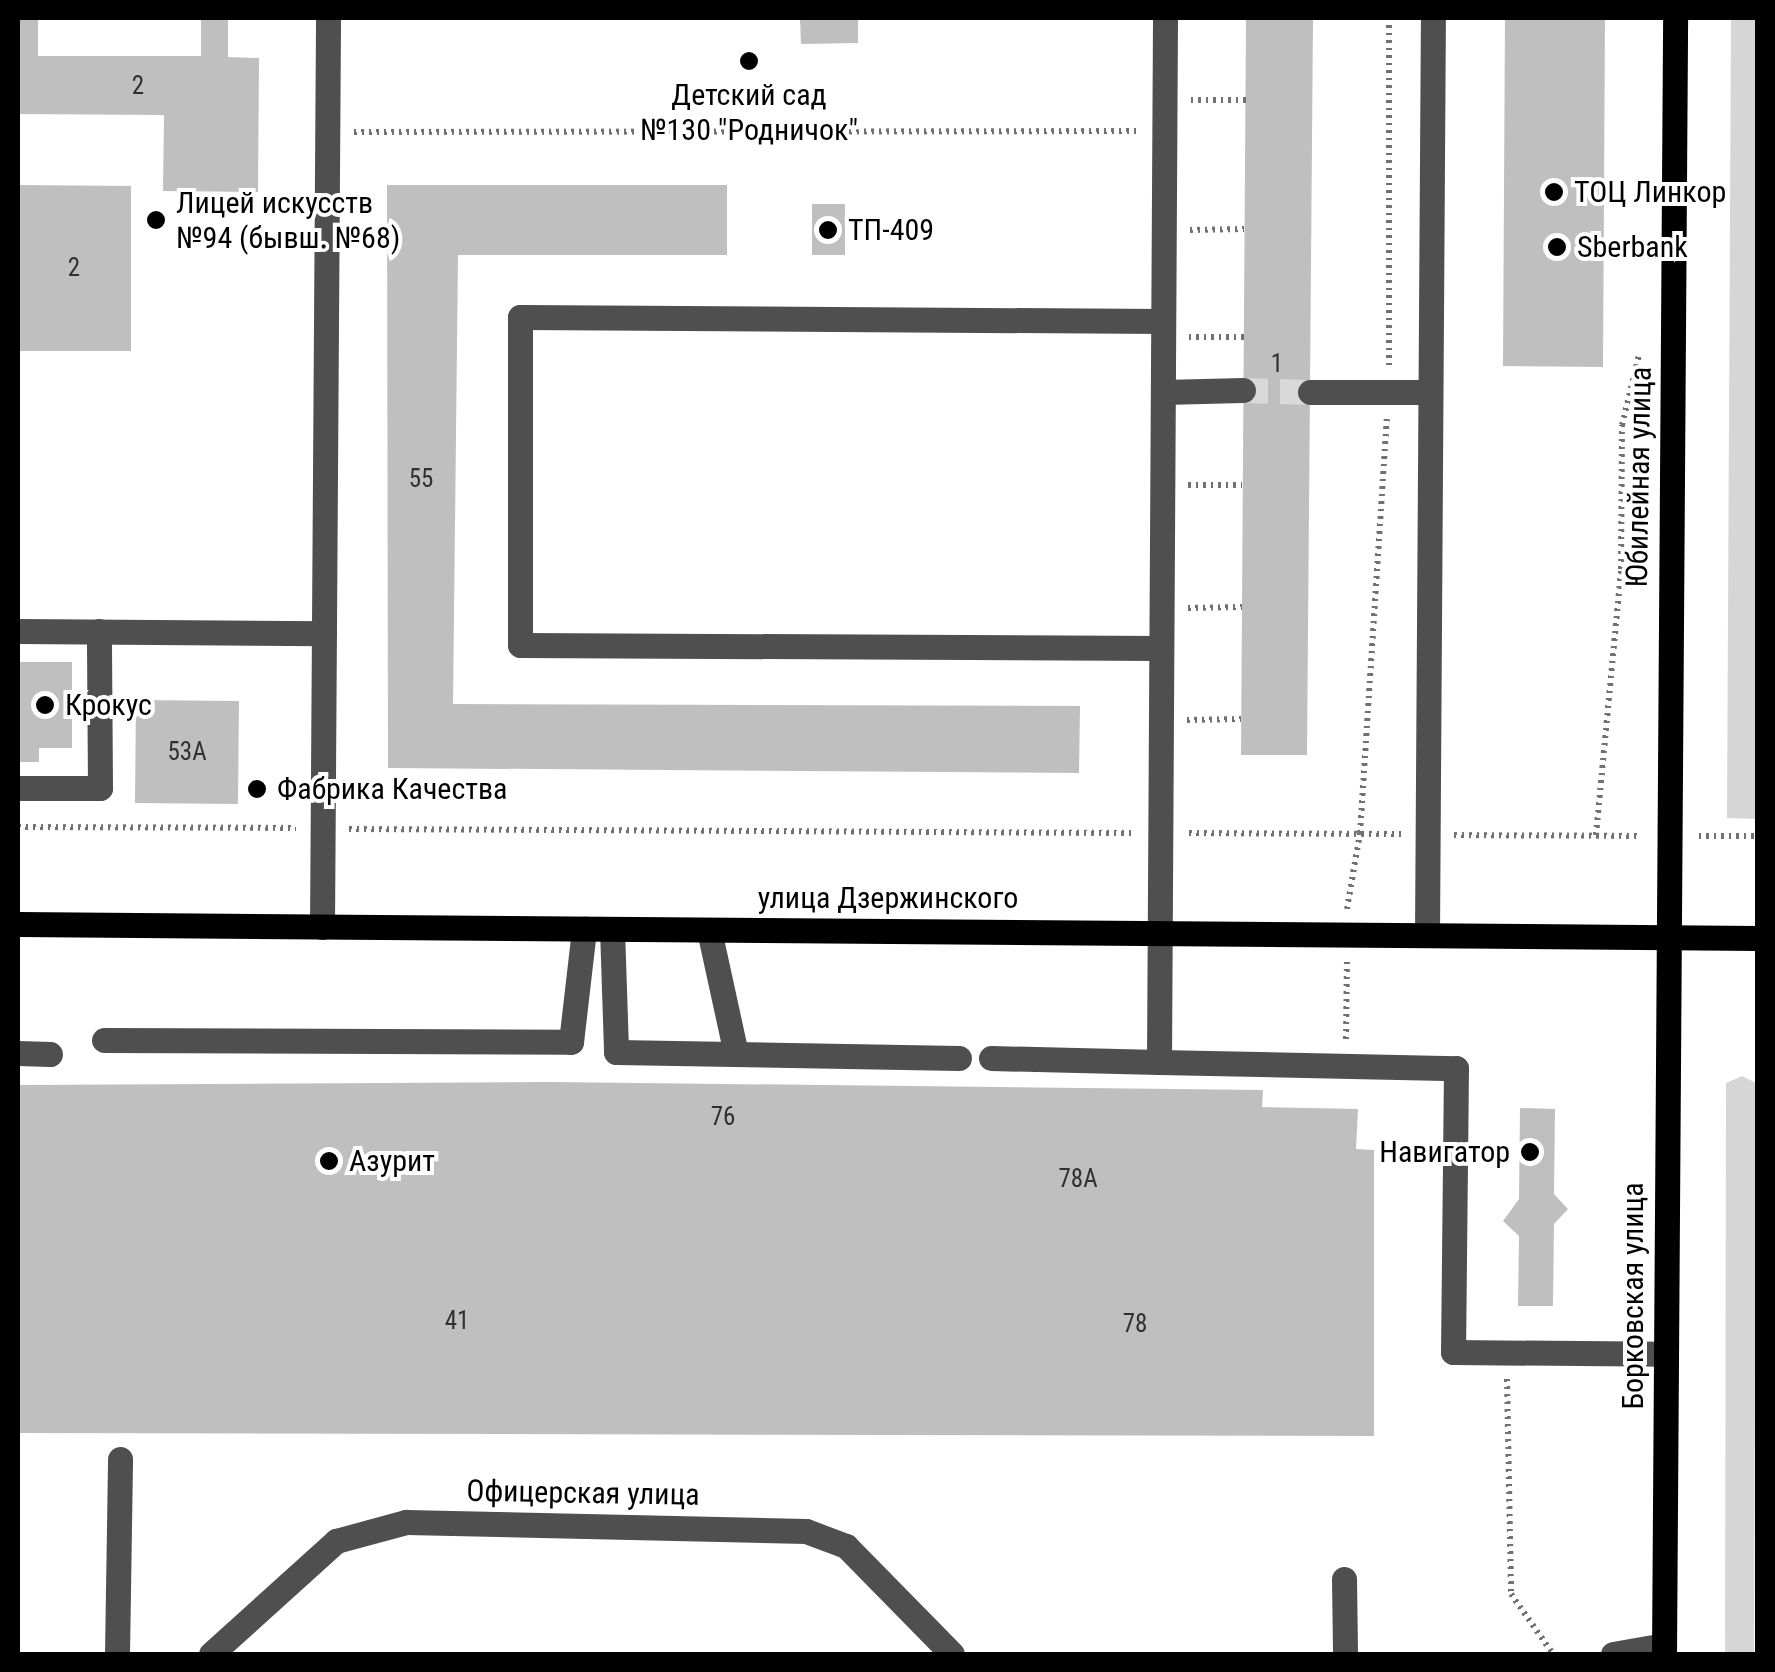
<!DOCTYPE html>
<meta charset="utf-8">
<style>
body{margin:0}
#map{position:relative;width:1775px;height:1672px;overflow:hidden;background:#fff;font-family:"Roboto Condensed",sans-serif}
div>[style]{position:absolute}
.green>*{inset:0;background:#d6d6d6}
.building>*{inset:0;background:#bfbfbf}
.minor-tunnel>*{height:25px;margin-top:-12.5px;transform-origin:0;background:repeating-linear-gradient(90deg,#d9d9d9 0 25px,transparent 0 37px)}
.path>*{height:6px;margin-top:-3px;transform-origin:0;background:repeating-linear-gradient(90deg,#717171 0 2.5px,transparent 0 7.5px)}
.minor>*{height:25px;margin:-12.5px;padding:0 12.5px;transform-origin:12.5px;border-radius:12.5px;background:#4f4f4f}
.major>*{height:25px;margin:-12.5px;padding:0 12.5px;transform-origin:12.5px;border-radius:12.5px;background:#000}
.dots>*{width:28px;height:28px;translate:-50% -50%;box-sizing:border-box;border:5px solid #fff;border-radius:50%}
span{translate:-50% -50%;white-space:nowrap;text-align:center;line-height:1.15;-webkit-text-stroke:8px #fff;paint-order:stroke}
.number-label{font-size:25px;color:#303030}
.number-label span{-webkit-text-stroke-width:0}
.poi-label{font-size:30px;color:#000}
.left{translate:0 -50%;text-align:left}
.right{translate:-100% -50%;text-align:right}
.street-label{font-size:30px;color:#000}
.frame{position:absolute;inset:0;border:20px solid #000;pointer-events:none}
</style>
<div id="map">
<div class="green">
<i style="clip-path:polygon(1731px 18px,1758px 18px,1757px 819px,1727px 818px)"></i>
<i style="clip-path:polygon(1742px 1076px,1756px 1083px,1754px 1654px,1725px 1654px,1726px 1083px)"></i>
</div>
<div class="building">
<i style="clip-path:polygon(18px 18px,38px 18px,38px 56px,201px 56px,201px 18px,228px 18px,228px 57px,259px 58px,258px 192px,163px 191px,164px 115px,18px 114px)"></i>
<i style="clip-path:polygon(800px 18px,858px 18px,858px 43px,801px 44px)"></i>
<i style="clip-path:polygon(1246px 18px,1313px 18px,1307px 755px,1241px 755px)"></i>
<i style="clip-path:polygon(1505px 18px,1605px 18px,1603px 367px,1503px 366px)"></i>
<i style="clip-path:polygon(18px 185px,131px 186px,131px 351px,18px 351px)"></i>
<i style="clip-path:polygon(387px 185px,727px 185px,727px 255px,458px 255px,453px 704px,1080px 706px,1079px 773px,388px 768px)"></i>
<i style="clip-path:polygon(812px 204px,845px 204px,845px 255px,812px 255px)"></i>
<i style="clip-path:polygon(18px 662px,72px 662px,72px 748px,39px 748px,39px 762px,18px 762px)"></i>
<i style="clip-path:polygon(136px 700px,239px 701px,238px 804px,135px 803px)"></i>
<i style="clip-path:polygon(552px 1082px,1263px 1090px,1262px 1107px,1358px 1109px,1356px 1149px,1374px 1150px,1374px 1436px,18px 1433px,18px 1085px)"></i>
<i style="clip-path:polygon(1520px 1108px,1555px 1109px,1554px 1194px,1568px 1209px,1554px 1224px,1553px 1306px,1518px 1306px,1519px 1236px,1503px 1221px,1519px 1199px)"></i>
</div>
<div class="minor-tunnel">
<i style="left:1243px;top:390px;width:67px;rotate:1.7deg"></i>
</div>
<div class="path">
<i style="left:1389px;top:18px;width:348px;rotate:90deg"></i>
<i style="left:1191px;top:100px;width:55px"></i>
<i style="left:354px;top:132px;width:782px;rotate:-0.07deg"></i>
<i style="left:1190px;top:230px;width:54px;rotate:-1.1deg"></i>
<i style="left:1189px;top:337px;width:55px"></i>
<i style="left:1188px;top:485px;width:54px"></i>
<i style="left:1188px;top:608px;width:54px;rotate:-1.1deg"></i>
<i style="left:1187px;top:720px;width:54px;rotate:-1.1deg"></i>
<i style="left:18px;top:827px;width:278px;rotate:0.2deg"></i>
<i style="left:349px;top:829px;width:782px;rotate:0.29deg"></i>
<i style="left:1189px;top:833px;width:212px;rotate:0.3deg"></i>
<i style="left:1454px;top:835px;width:187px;rotate:0.3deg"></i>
<i style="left:1596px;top:835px;width:267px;rotate:-84.6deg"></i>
<i style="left:1621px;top:569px;width:144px;rotate:-89.6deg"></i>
<i style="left:1622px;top:425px;width:72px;rotate:-76.3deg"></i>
<i style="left:1699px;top:836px;width:59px"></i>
<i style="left:1347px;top:909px;width:77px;rotate:-80.3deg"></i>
<i style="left:1360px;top:833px;width:415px;rotate:-86.3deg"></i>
<i style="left:1346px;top:1039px;width:77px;rotate:-89.3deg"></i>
<i style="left:1507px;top:1379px;width:215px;rotate:88.9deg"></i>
<i style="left:1511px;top:1594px;width:73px;rotate:55deg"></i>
</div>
<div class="minor">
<i style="left:1163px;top:392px;width:80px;rotate:-1.4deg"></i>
<i style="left:1310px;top:392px;width:120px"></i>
<i style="left:18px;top:631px;width:306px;rotate:0.4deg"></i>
<i style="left:1161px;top:648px;width:641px;rotate:-179.73deg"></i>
<i style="left:520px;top:645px;width:328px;rotate:-90deg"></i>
<i style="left:520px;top:317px;width:643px;rotate:0.36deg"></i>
<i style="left:18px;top:788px;width:82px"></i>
<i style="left:100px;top:788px;width:157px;rotate:-90.4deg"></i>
<i style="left:322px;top:927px;width:909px;rotate:-89.62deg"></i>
<i style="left:612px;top:929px;width:123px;rotate:88.1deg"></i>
<i style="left:616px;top:1052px;width:343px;rotate:1deg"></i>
<i style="left:709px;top:930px;width:127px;rotate:77.7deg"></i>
<i style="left:1427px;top:935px;width:917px;rotate:-89.63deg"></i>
<i style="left:104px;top:1040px;width:467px;rotate:0.2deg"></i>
<i style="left:571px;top:1042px;width:114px;rotate:-83.4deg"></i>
<i style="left:18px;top:1053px;width:32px;rotate:2deg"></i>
<i style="left:991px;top:1058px;width:168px;rotate:1.4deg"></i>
<i style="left:1159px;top:1062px;width:1044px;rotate:-89.67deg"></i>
<i style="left:1159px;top:1062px;width:297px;rotate:1.2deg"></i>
<i style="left:1456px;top:1068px;width:284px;rotate:90.6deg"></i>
<i style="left:1453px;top:1352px;width:212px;rotate:0.5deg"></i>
<i style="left:1344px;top:1579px;width:75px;rotate:89.2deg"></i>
<i style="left:117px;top:1654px;width:195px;rotate:-89.1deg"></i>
<i style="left:211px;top:1654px;width:169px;rotate:-42.1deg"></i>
<i style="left:336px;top:1541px;width:73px;rotate:-15.2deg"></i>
<i style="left:406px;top:1522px;width:400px;rotate:1.3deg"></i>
<i style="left:806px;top:1531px;width:43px;rotate:20.6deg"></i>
<i style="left:846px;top:1546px;width:151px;rotate:45.5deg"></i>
<i style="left:1613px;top:1654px;width:52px;rotate:-10deg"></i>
</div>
<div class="major">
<i style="left:18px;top:924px;width:1740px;rotate:0.46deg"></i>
<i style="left:1664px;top:1654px;width:1636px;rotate:-89.61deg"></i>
</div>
<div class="dots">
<i style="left:749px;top:61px;background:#000"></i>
<i style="left:1554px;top:192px;background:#000"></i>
<i style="left:156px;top:220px;background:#000"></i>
<i style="left:828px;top:230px;background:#000"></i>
<i style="left:1557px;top:247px;background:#000"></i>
<i style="left:45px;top:705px;background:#000"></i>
<i style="left:257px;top:789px;background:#000"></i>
<i style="left:1530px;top:1152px;background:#000"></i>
<i style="left:329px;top:1161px;background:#000"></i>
</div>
<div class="number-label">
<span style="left:138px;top:86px">2</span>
<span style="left:74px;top:268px">2</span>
<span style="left:1277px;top:364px">1</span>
<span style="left:421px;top:479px">55</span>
<span style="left:187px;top:752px">53А</span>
<span style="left:723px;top:1117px">76</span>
<span style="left:1078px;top:1179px">78А</span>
<span style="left:457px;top:1321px">41</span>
<span style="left:1135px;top:1324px">78</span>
</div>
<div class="poi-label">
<span style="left:749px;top:112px">Детский сад<br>№130 "Родничок"</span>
<span class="left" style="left:1574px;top:192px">ТОЦ Линкор</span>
<span class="left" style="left:176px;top:220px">Лицей искусств<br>№94 (бывш. №68)</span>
<span class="left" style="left:848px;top:230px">ТП-409</span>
<span class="left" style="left:1577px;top:247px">Sberbank</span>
<span class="left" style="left:65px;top:705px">Крокус</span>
<span class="left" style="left:277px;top:789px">Фабрика Качества</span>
<span class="right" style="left:1510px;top:1152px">Навигатор</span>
<span class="left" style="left:349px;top:1161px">Азурит</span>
</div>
<div class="street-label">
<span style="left:1639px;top:477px;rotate:-89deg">Юбилейная улица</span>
<span style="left:888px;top:898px">улица Дзержинского</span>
<span style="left:1633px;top:1296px;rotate:-90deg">Борковская улица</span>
<span style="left:583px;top:1493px;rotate:1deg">Офицерская улица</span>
</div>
<div class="frame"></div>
</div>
